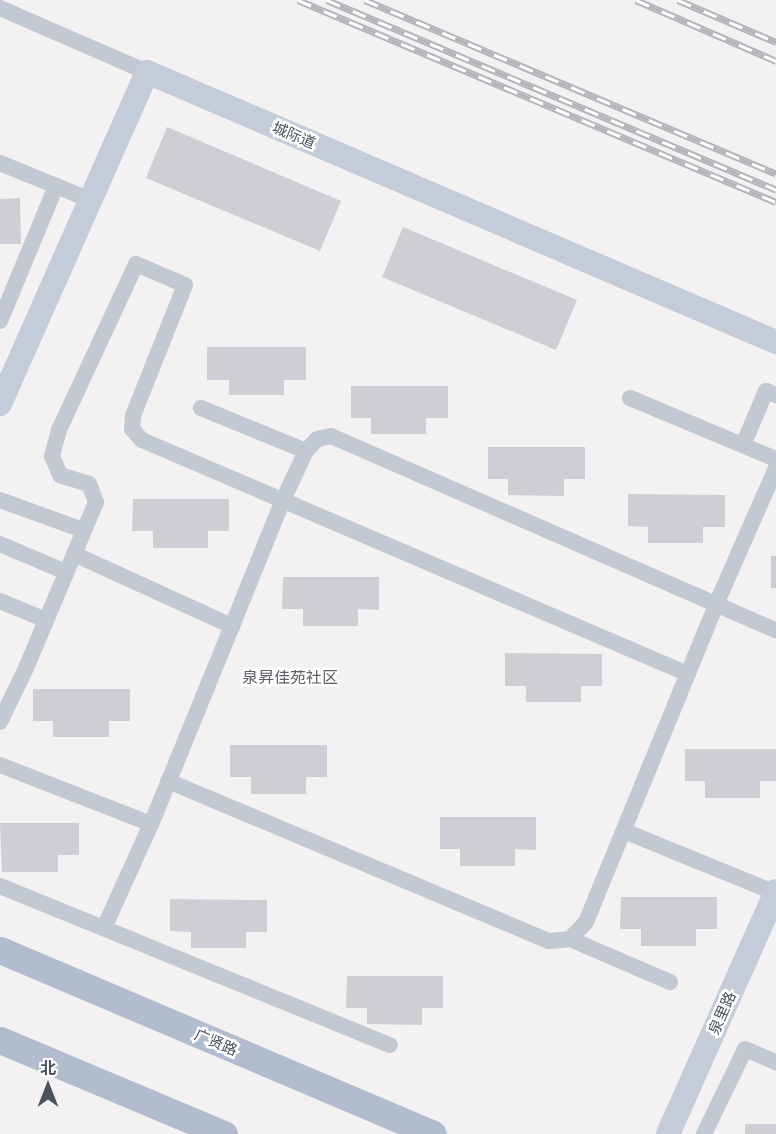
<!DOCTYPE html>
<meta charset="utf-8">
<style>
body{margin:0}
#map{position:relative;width:776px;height:1134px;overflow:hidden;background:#f3f1f1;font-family:Mulish,"Noto Sans SC",sans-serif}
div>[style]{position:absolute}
.building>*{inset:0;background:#cecfd5}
.street>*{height:16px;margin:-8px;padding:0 8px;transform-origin:8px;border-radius:8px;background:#c2c9d2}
.secondary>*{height:24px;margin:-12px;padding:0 12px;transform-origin:12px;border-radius:12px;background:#c4cbd9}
.primary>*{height:27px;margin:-13.5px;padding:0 13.5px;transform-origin:13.5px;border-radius:13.5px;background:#b1bccf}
.rail>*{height:7px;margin-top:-3.5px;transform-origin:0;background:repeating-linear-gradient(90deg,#fff 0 14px,#b3b5bb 0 28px);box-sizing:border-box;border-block:2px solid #b3b5bb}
span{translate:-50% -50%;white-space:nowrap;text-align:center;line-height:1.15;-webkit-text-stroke:5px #fff;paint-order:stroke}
.street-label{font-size:15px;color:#49515e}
.neighbourhood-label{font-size:16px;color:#5d6066}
.north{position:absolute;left:18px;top:1056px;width:60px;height:60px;-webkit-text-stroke:4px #fff;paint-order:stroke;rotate:0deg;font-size:16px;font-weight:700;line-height:24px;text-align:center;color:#49515e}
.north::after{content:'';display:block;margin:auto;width:21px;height:27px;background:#49515e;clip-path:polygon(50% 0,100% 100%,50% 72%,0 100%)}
</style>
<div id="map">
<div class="building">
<i style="clip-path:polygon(167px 127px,341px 201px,320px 251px,146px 178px)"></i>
<i style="clip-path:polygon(20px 198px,21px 244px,0 244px,0 199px)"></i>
<i style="clip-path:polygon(403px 227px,577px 300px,556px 350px,382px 277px)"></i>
<i style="clip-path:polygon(207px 347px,306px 347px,306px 380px,284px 380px,284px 395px,229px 395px,229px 380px,207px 380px)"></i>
<i style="clip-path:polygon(351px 386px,448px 386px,448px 418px,426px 418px,426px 434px,371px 434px,371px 418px,351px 418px)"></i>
<i style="clip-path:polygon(488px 447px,585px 447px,585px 479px,564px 479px,564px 496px,508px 495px,508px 479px,488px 479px)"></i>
<i style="clip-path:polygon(628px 494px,725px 495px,725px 527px,703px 527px,703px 543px,648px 543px,648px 527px,628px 526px)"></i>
<i style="clip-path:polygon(133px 499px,229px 499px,229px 531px,208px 531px,208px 548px,153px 548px,153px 531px,132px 531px)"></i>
<i style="clip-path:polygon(771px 556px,776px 556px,776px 588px,771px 588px)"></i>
<i style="clip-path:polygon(283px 577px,379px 577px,379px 610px,358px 609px,358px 626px,303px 626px,303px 609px,282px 609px)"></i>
<i style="clip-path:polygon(505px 653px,602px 654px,602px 686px,581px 686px,581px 702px,526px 702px,526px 686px,505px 686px)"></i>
<i style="clip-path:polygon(33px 689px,130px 689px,130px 721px,109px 721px,109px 737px,53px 737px,53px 721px,33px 721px)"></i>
<i style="clip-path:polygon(230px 745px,327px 745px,327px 777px,306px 777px,306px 794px,251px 794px,251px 777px,230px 777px)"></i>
<i style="clip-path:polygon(685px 749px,776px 749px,776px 781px,760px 781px,760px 798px,705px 798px,705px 781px,685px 781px)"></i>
<i style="clip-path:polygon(440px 817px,536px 817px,536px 850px,515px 849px,515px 866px,460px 866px,460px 849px,440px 849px)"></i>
<i style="clip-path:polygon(0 823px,79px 823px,79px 855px,58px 855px,58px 872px,2px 872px)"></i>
<i style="clip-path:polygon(621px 897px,717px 897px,717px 929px,696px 929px,696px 946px,641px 946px,641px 929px,620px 929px)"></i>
<i style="clip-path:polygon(170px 899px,267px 900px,267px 932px,246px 932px,246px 948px,191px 948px,191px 932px,170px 931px)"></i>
<i style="clip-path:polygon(347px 976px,443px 976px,443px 1008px,422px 1008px,422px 1025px,367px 1024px,367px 1008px,346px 1008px)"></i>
<i style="clip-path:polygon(745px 1124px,776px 1124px,776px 1134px,745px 1134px)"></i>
</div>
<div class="street">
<i style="left:0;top:8px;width:160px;rotate:23.5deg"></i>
<i style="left:0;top:163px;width:61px;rotate:22.3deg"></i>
<i style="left:56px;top:186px;width:146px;rotate:112.5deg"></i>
<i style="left:56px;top:186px;width:37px;rotate:22deg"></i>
<i style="left:630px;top:398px;width:158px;rotate:22.7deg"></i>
<i style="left:201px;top:408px;width:113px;rotate:22.3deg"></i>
<i style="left:306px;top:451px;width:16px;rotate:-47deg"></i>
<i style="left:317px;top:439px;width:14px;rotate:-12deg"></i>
<i style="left:331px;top:436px;width:485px;rotate:23.6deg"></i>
<i style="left:743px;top:445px;width:59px;rotate:-66.9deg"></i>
<i style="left:766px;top:391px;width:11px;rotate:22deg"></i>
<i style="left:0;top:500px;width:88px;rotate:19.9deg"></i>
<i style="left:0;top:544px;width:72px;rotate:23deg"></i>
<i style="left:74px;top:554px;width:174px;rotate:24.5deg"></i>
<i style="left:232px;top:626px;width:214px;rotate:112.2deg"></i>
<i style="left:151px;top:824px;width:114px;rotate:114.3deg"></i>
<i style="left:0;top:601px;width:50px;rotate:22.4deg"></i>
<i style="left:232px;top:626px;width:136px;rotate:-68deg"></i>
<i style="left:283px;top:500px;width:54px;rotate:-64.9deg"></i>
<i style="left:0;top:722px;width:60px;rotate:-64.3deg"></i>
<i style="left:26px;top:668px;width:180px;rotate:-67.1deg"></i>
<i style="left:96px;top:502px;width:19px;rotate:-111deg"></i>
<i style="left:89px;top:484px;width:30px;rotate:-163deg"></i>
<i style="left:60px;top:475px;width:21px;rotate:-113deg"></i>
<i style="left:52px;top:456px;width:27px;rotate:-75deg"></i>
<i style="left:59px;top:430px;width:183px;rotate:-65.1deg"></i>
<i style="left:136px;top:264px;width:53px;rotate:23.2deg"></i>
<i style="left:185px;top:285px;width:141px;rotate:111.7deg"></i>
<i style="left:133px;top:416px;width:13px;rotate:94deg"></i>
<i style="left:132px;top:429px;width:15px;rotate:48deg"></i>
<i style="left:142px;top:440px;width:594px;rotate:23.2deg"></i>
<i style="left:0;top:765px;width:162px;rotate:21.3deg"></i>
<i style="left:168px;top:781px;width:413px;rotate:22.8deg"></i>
<i style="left:549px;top:941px;width:21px;rotate:-5deg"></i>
<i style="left:570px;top:939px;width:23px;rotate:-47deg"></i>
<i style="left:586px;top:922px;width:358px;rotate:-67.7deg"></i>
<i style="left:722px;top:591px;width:134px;rotate:-66.3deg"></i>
<i style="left:624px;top:831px;width:164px;rotate:22.2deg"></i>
<i style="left:0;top:886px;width:421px;rotate:22.2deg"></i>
<i style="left:570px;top:939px;width:109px;rotate:23.3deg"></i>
<i style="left:704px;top:1134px;width:94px;rotate:-64.2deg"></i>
<i style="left:745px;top:1049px;width:34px;rotate:23deg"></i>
</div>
<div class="secondary">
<i style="left:0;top:404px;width:363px;rotate:-66.1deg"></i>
<i style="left:147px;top:72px;width:685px;rotate:23.23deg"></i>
<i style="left:668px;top:1134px;width:266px;rotate:-66deg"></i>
</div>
<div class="primary">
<i style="left:0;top:950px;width:470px;rotate:23deg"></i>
<i style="left:0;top:1040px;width:243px;rotate:22.8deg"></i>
</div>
<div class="rail">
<i style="left:298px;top:0;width:519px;rotate:22.91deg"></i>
<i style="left:327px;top:0;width:488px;rotate:22.9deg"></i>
<i style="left:365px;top:0;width:446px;rotate:22.9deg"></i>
<i style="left:636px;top:0;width:153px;rotate:23.5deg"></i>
<i style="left:678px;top:0;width:107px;rotate:23.2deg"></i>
</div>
<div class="street-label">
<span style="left:294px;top:135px;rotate:23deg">城际道</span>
<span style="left:722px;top:1013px;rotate:-66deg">泉里路</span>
<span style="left:216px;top:1042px;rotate:23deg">广贤路</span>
</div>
<div class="neighbourhood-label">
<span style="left:290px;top:677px">泉昇佳苑社区</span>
</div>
<div class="north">北</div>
</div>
